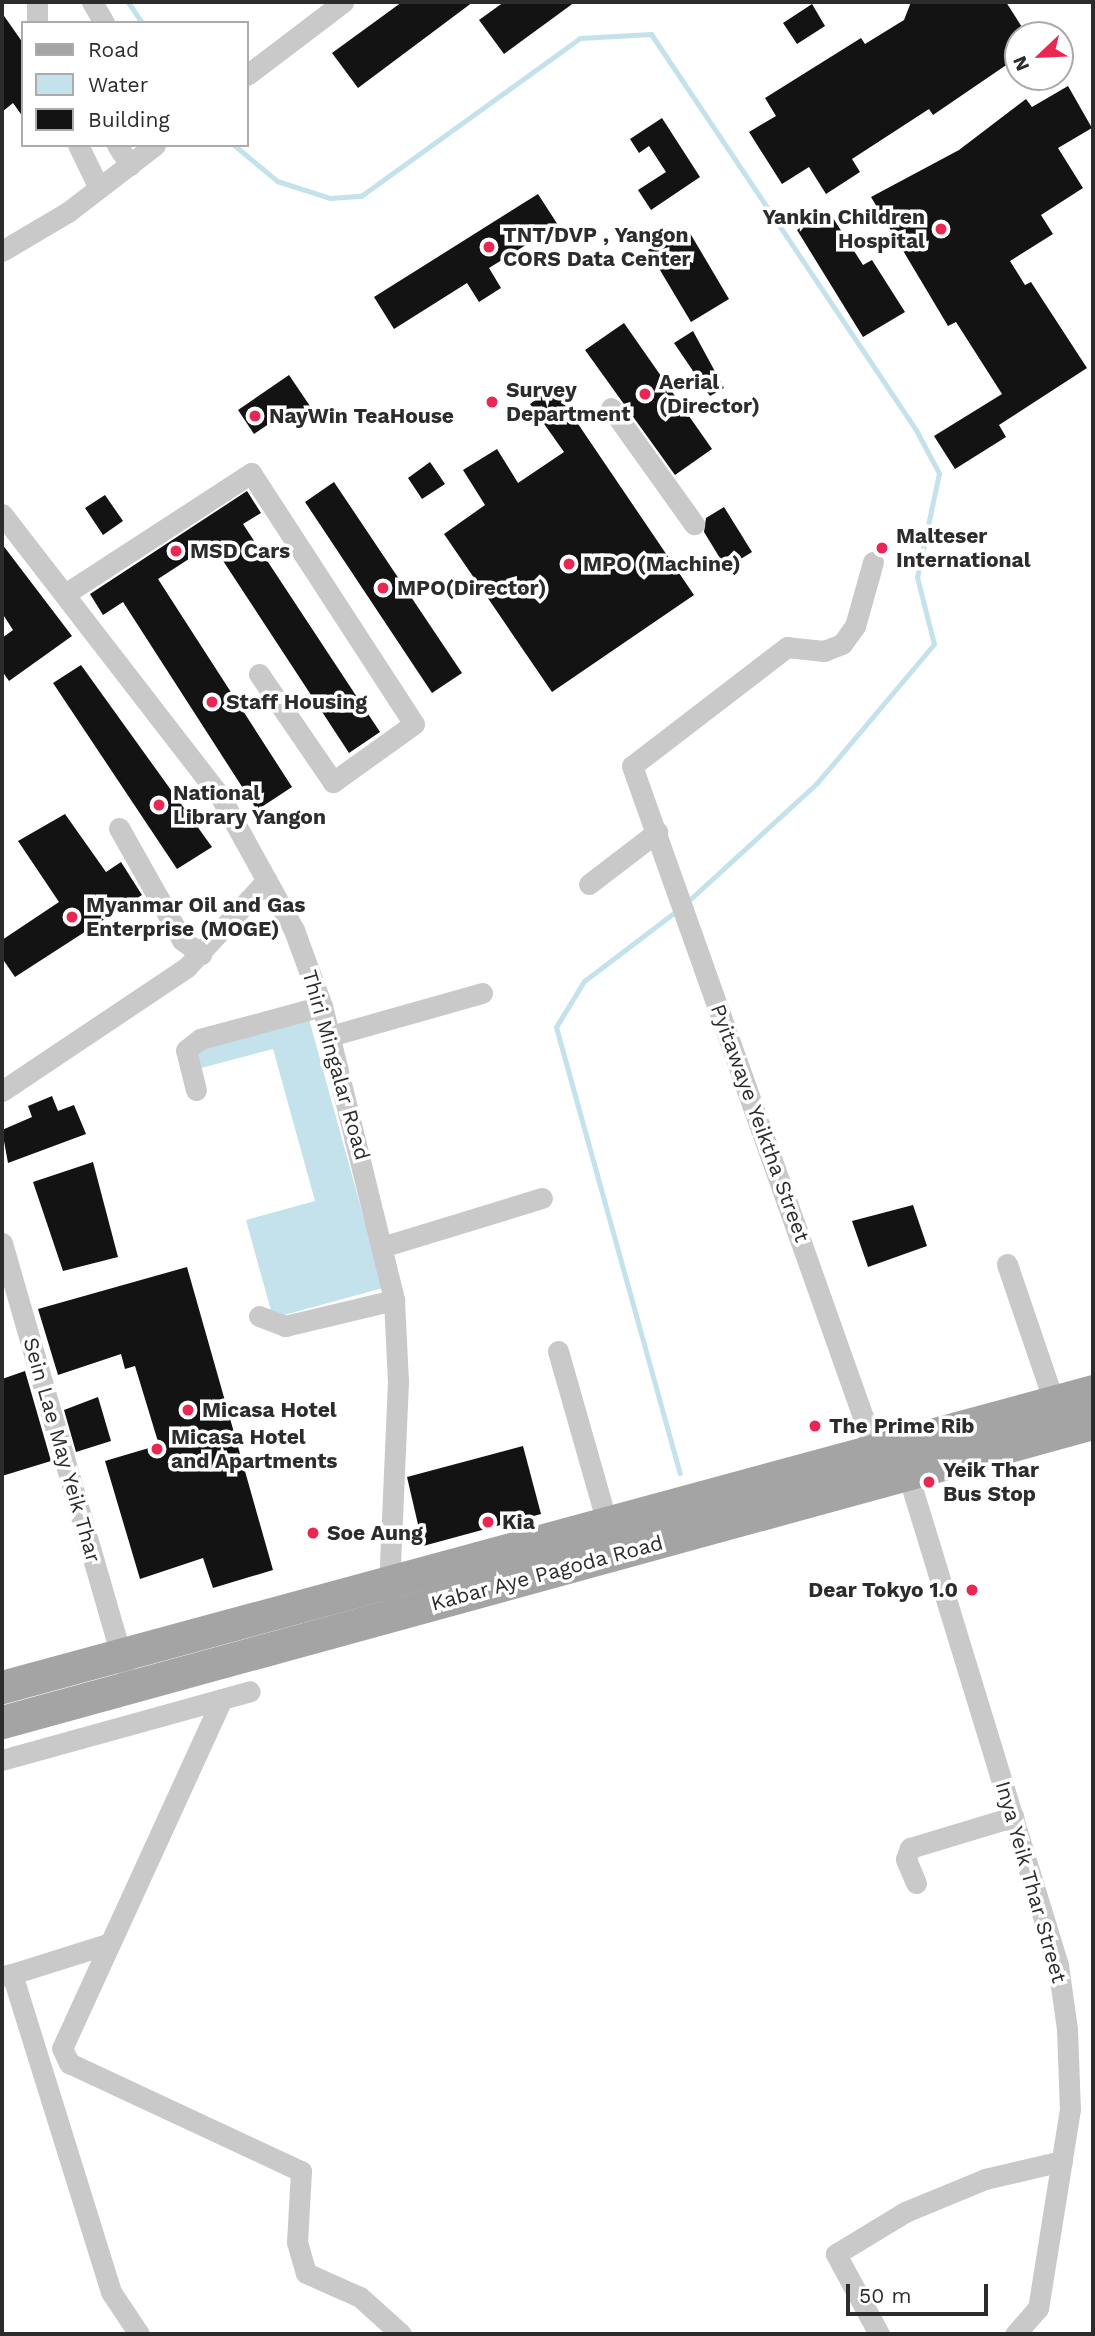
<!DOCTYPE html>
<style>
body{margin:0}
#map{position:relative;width:1095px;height:2336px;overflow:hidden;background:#fff;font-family:"Work Sans",sans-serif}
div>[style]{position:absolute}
.water>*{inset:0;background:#c3e2eb}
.stream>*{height:5px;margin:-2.5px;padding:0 2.5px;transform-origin:2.5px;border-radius:2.5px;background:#c3e2eb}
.building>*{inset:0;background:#131313}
.street>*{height:21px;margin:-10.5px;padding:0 10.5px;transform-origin:10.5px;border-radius:10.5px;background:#c9c9c9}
.primary>*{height:33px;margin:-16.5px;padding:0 16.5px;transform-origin:16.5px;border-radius:16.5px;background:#a4a4a4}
.dots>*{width:19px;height:19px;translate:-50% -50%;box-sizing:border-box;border:4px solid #fff;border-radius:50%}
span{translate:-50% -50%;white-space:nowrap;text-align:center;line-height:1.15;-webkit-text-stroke:7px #fff;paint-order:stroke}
.poi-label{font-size:21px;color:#2c2c2c;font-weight:700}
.right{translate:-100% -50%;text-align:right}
.left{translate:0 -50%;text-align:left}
.street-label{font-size:21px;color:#2c2c2c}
.frame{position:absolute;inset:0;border:4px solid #2c2c2c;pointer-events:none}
.legend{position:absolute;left:21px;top:21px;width:228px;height:126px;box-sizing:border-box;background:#fff;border:2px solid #ababab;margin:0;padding:9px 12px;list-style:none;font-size:21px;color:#2c2c2c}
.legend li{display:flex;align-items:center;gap:14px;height:35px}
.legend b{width:35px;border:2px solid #ababab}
.north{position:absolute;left:1004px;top:21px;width:70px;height:70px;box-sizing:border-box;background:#fff;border:2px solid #ababab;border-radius:50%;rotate:247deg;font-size:19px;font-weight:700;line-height:28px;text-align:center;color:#2c2c2c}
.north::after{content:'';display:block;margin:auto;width:24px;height:32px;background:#ea2752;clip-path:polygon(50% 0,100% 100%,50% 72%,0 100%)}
.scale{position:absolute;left:846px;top:2284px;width:142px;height:32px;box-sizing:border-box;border:4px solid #2c2c2c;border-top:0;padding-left:9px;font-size:21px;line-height:24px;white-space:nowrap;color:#2c2c2c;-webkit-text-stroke:5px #fff;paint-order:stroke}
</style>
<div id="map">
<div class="water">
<i style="clip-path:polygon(309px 1019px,383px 1288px,273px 1318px,246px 1220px,315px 1201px,273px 1049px,201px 1068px,196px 1050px)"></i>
</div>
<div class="stream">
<i style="left:128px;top:2px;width:25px;rotate:56deg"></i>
<i style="left:234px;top:145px;width:56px;rotate:39.9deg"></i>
<i style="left:277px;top:181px;width:56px;rotate:17.8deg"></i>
<i style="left:330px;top:198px;width:31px;rotate:-4deg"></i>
<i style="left:361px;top:196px;width:270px;rotate:-35.8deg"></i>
<i style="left:580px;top:38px;width:71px;rotate:-3.2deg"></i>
<i style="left:651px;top:34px;width:479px;rotate:56.2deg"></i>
<i style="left:917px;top:432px;width:47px;rotate:61.8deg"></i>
<i style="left:939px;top:473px;width:106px;rotate:101.9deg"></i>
<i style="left:917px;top:577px;width:69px;rotate:75.8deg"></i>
<i style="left:934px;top:644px;width:182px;rotate:130.1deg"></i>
<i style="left:817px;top:783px;width:178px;rotate:137.5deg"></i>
<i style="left:679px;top:909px;width:119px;rotate:142.8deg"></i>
<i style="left:584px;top:981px;width:54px;rotate:121.3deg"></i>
<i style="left:556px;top:1027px;width:463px;rotate:74.5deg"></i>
</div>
<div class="building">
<i style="clip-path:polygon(402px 2px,473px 2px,358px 88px,332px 53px)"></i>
<i style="clip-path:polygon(504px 2px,575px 2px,504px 54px,479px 20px)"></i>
<i style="clip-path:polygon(911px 2px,1006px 2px,1027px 35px,1018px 35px,1018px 57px,933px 115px,929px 109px,852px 159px,860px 172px,826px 194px,809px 167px,782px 184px,749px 132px,776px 116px,765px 98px,861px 38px,865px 44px,904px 20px)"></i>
<i style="clip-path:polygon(812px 4px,825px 26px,797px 44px,783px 23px)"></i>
<i style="clip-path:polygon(2px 13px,23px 43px,23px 117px,13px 103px,2px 112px)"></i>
<i style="clip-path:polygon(1068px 86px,1092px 128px,1058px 148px,1083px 188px,1041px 215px,1053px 234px,1010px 261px,1025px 285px,1031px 282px,1087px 368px,999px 425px,1006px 437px,955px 469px,934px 436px,1002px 394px,956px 322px,948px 326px,871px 197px,959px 150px,1026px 99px,1032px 107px)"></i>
<i style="clip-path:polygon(662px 118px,700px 177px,651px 210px,638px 190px,666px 172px,649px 146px,639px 153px,630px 139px)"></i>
<i style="clip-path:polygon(538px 194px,558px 225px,489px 268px,501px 288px,479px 302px,467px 283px,394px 329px,374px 297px)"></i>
<i style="clip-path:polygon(828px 210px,863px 265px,872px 260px,905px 312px,863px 337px,797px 230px)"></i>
<i style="clip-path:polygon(687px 228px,729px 299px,691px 322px,648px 250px)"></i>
<i style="clip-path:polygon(624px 323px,712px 449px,675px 475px,585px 350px)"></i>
<i style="clip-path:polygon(693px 331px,724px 388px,710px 396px,674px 343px)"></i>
<i style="clip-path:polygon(289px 375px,314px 412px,293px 426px,285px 413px,254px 434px,238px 410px)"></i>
<i style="clip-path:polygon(553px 387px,694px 595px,552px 692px,444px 534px,485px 505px,463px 470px,497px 449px,518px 483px,564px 452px,530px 404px)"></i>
<i style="clip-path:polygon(430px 462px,445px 484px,422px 499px,408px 478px)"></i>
<i style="clip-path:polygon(334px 482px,462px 673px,432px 693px,305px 502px)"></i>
<i style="clip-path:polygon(247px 491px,261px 513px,243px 524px,380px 732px,349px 753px,212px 544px,158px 579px,292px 787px,257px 810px,123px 602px,103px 615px,90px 594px)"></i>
<i style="clip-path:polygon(105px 495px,123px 521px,103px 535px,85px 508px)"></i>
<i style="clip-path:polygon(724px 507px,752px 552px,726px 568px,704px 532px,706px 518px)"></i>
<i style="clip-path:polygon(2px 544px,72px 636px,9px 681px,2px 671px,2px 638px,13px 630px,2px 613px)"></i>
<i style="clip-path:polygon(81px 665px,212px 847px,177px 869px,53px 683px)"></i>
<i style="clip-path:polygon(65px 814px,106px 872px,121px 862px,142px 895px,15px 977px,2px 958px,2px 940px,59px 902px,18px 841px)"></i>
<i style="clip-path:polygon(52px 1096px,58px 1111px,74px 1105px,86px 1134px,8px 1163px,2px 1130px,32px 1117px,28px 1106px)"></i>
<i style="clip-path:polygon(93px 1162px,118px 1257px,63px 1271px,33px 1182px)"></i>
<i style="clip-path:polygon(913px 1205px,927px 1246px,868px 1267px,852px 1221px)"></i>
<i style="clip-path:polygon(187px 1267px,273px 1570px,213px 1588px,203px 1558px,140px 1579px,105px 1461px,159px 1445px,135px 1366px,125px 1369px,121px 1354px,58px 1375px,38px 1309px)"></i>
<i style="clip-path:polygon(25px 1371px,51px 1461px,2px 1476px,2px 1379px)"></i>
<i style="clip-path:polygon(98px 1397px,111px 1441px,76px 1452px,64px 1410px)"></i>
<i style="clip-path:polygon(523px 1446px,541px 1514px,423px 1546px,407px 1477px)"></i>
</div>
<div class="street">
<i style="left:37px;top:2px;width:21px;rotate:90deg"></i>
<i style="left:92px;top:2px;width:24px;rotate:60deg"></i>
<i style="left:247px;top:75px;width:121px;rotate:-37.2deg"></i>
<i style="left:78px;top:145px;width:48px;rotate:64deg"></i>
<i style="left:117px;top:145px;width:24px;rotate:57deg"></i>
<i style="left:2px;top:251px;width:77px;rotate:-30.6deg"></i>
<i style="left:68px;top:212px;width:110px;rotate:-37.6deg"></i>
<i style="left:611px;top:408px;width:143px;rotate:54.4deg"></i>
<i style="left:2px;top:514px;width:356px;rotate:52.3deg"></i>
<i style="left:220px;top:796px;width:153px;rotate:61.1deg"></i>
<i style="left:294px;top:930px;width:81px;rotate:69.8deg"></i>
<i style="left:322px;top:1006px;width:303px;rotate:76.2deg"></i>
<i style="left:394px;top:1300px;width:81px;rotate:87.2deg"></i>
<i style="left:398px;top:1381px;width:210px;rotate:92.5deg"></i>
<i style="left:873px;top:562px;width:66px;rotate:105.7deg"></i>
<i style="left:855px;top:626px;width:22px;rotate:126deg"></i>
<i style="left:842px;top:644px;width:19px;rotate:159deg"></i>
<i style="left:824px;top:651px;width:37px;rotate:-174deg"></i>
<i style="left:787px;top:647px;width:195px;rotate:142.5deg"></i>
<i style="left:632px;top:766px;width:735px;rotate:70.46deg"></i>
<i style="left:65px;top:594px;width:222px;rotate:-33deg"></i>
<i style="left:251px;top:473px;width:299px;rotate:57deg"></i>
<i style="left:414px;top:724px;width:100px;rotate:144.4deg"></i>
<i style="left:333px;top:782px;width:131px;rotate:-124.4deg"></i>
<i style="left:119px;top:828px;width:129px;rotate:60.6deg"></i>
<i style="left:182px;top:940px;width:24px;rotate:36deg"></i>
<i style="left:589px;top:884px;width:86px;rotate:-37.4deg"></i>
<i style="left:330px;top:1036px;width:158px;rotate:-15.8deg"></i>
<i style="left:196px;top:1090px;width:41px;rotate:-104deg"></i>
<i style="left:186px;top:1050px;width:18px;rotate:-38deg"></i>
<i style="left:200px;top:1039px;width:126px;rotate:-15.1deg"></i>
<i style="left:2px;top:1091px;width:223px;rotate:-33.8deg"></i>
<i style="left:187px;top:967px;width:118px;rotate:-47.4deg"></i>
<i style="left:2px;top:1243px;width:439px;rotate:73.9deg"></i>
<i style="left:385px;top:1246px;width:164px;rotate:-17deg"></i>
<i style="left:1007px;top:1264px;width:146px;rotate:71.2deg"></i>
<i style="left:259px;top:1316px;width:28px;rotate:21deg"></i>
<i style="left:285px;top:1326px;width:112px;rotate:-13.4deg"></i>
<i style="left:558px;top:1351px;width:179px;rotate:74.1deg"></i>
<i style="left:905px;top:1465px;width:523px;rotate:72.99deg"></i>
<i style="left:1058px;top:1965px;width:65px;rotate:82deg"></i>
<i style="left:1067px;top:2029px;width:80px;rotate:87.9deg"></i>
<i style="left:1070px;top:2109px;width:202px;rotate:99.1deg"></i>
<i style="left:1038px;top:2308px;width:35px;rotate:131deg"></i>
<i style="left:222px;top:1699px;width:384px;rotate:114.6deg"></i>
<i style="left:62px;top:2048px;width:17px;rotate:65deg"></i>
<i style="left:69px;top:2063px;width:256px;rotate:25deg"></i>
<i style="left:301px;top:2171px;width:71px;rotate:93.2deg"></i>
<i style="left:297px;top:2242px;width:32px;rotate:74deg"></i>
<i style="left:306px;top:2273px;width:59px;rotate:24deg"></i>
<i style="left:360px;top:2297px;width:55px;rotate:42.1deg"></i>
<i style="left:2px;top:1760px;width:257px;rotate:-15.5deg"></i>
<i style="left:916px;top:1883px;width:26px;rotate:-113deg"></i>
<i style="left:906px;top:1859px;width:12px;rotate:-70deg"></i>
<i style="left:910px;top:1848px;width:108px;rotate:-16.8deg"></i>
<i style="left:12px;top:1974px;width:100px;rotate:-17.5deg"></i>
<i style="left:2px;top:1976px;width:10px;rotate:-11deg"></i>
<i style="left:12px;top:1974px;width:333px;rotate:72.7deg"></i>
<i style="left:111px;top:2292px;width:50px;rotate:56.3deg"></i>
<i style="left:879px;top:2334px;width:91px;rotate:-118.3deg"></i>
<i style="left:836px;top:2254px;width:81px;rotate:-31.3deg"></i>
<i style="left:905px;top:2212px;width:87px;rotate:-22.4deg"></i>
<i style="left:985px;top:2179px;width:79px;rotate:-13.2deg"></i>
</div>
<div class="primary">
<i style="left:2px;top:1687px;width:1130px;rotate:-15.18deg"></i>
<i style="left:2px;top:1722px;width:1131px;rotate:-15.33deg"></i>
</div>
<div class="dots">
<i style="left:941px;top:229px;background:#ea2752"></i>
<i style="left:489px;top:247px;background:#ea2752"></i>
<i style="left:645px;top:394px;background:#ea2752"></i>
<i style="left:492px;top:402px;background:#ea2752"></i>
<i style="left:255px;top:416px;background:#ea2752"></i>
<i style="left:882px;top:548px;background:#ea2752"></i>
<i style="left:176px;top:551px;background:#ea2752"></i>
<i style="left:569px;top:564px;background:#ea2752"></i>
<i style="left:383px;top:588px;background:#ea2752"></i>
<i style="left:212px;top:702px;background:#ea2752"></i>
<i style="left:159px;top:805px;background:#ea2752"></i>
<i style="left:72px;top:917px;background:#ea2752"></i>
<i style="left:188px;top:1410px;background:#ea2752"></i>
<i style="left:815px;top:1426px;background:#ea2752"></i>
<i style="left:157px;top:1449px;background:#ea2752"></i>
<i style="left:929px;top:1482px;background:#ea2752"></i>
<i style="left:488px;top:1522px;background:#ea2752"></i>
<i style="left:313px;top:1533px;background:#ea2752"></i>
<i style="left:972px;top:1590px;background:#ea2752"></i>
</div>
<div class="poi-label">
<span class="right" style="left:925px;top:229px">Yankin Children<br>Hospital</span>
<span class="left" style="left:503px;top:247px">TNT/DVP , Yangon<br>CORS Data Center</span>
<span class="left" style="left:659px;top:394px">Aerial<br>(Director)</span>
<span class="left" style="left:506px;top:402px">Survey<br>Department</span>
<span class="left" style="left:269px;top:416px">NayWin TeaHouse</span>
<span class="left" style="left:896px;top:548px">Malteser<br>International</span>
<span class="left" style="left:190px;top:551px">MSD Cars</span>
<span class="left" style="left:583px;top:564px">MPO (Machine)</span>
<span class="left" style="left:397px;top:588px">MPO(Director)</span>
<span class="left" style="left:226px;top:702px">Staff Housing</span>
<span class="left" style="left:173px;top:805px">National<br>Library Yangon</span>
<span class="left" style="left:86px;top:917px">Myanmar Oil and Gas<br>Enterprise (MOGE)</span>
<span class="left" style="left:202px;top:1410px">Micasa Hotel</span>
<span class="left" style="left:829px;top:1426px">The Prime Rib</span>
<span class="left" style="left:171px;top:1449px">Micasa Hotel<br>and Apartments</span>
<span class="left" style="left:943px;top:1482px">Yeik Thar<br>Bus Stop</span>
<span class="left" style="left:502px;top:1522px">Kia</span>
<span class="left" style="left:327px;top:1533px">Soe Aung</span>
<span class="right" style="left:958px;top:1590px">Dear Tokyo 1.0</span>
</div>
<div class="street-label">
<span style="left:336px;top:1065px;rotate:74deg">Thiri Mingalar Road</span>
<span style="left:760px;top:1123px;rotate:70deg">Pyitawaye Yeiktha Street</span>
<span style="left:62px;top:1450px;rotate:74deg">Sein Lae May Yeik Thar</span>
<span style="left:547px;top:1573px;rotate:-15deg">Kabar Aye Pagoda Road</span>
<span style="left:1031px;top:1882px;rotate:74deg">Inya Yeik Thar Street</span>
</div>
<div class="frame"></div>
<ul class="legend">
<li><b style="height:9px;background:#a4a4a4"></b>Road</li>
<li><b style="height:19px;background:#c3e2eb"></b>Water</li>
<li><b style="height:19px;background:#131313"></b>Building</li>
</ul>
<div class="north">N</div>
<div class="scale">50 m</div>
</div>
